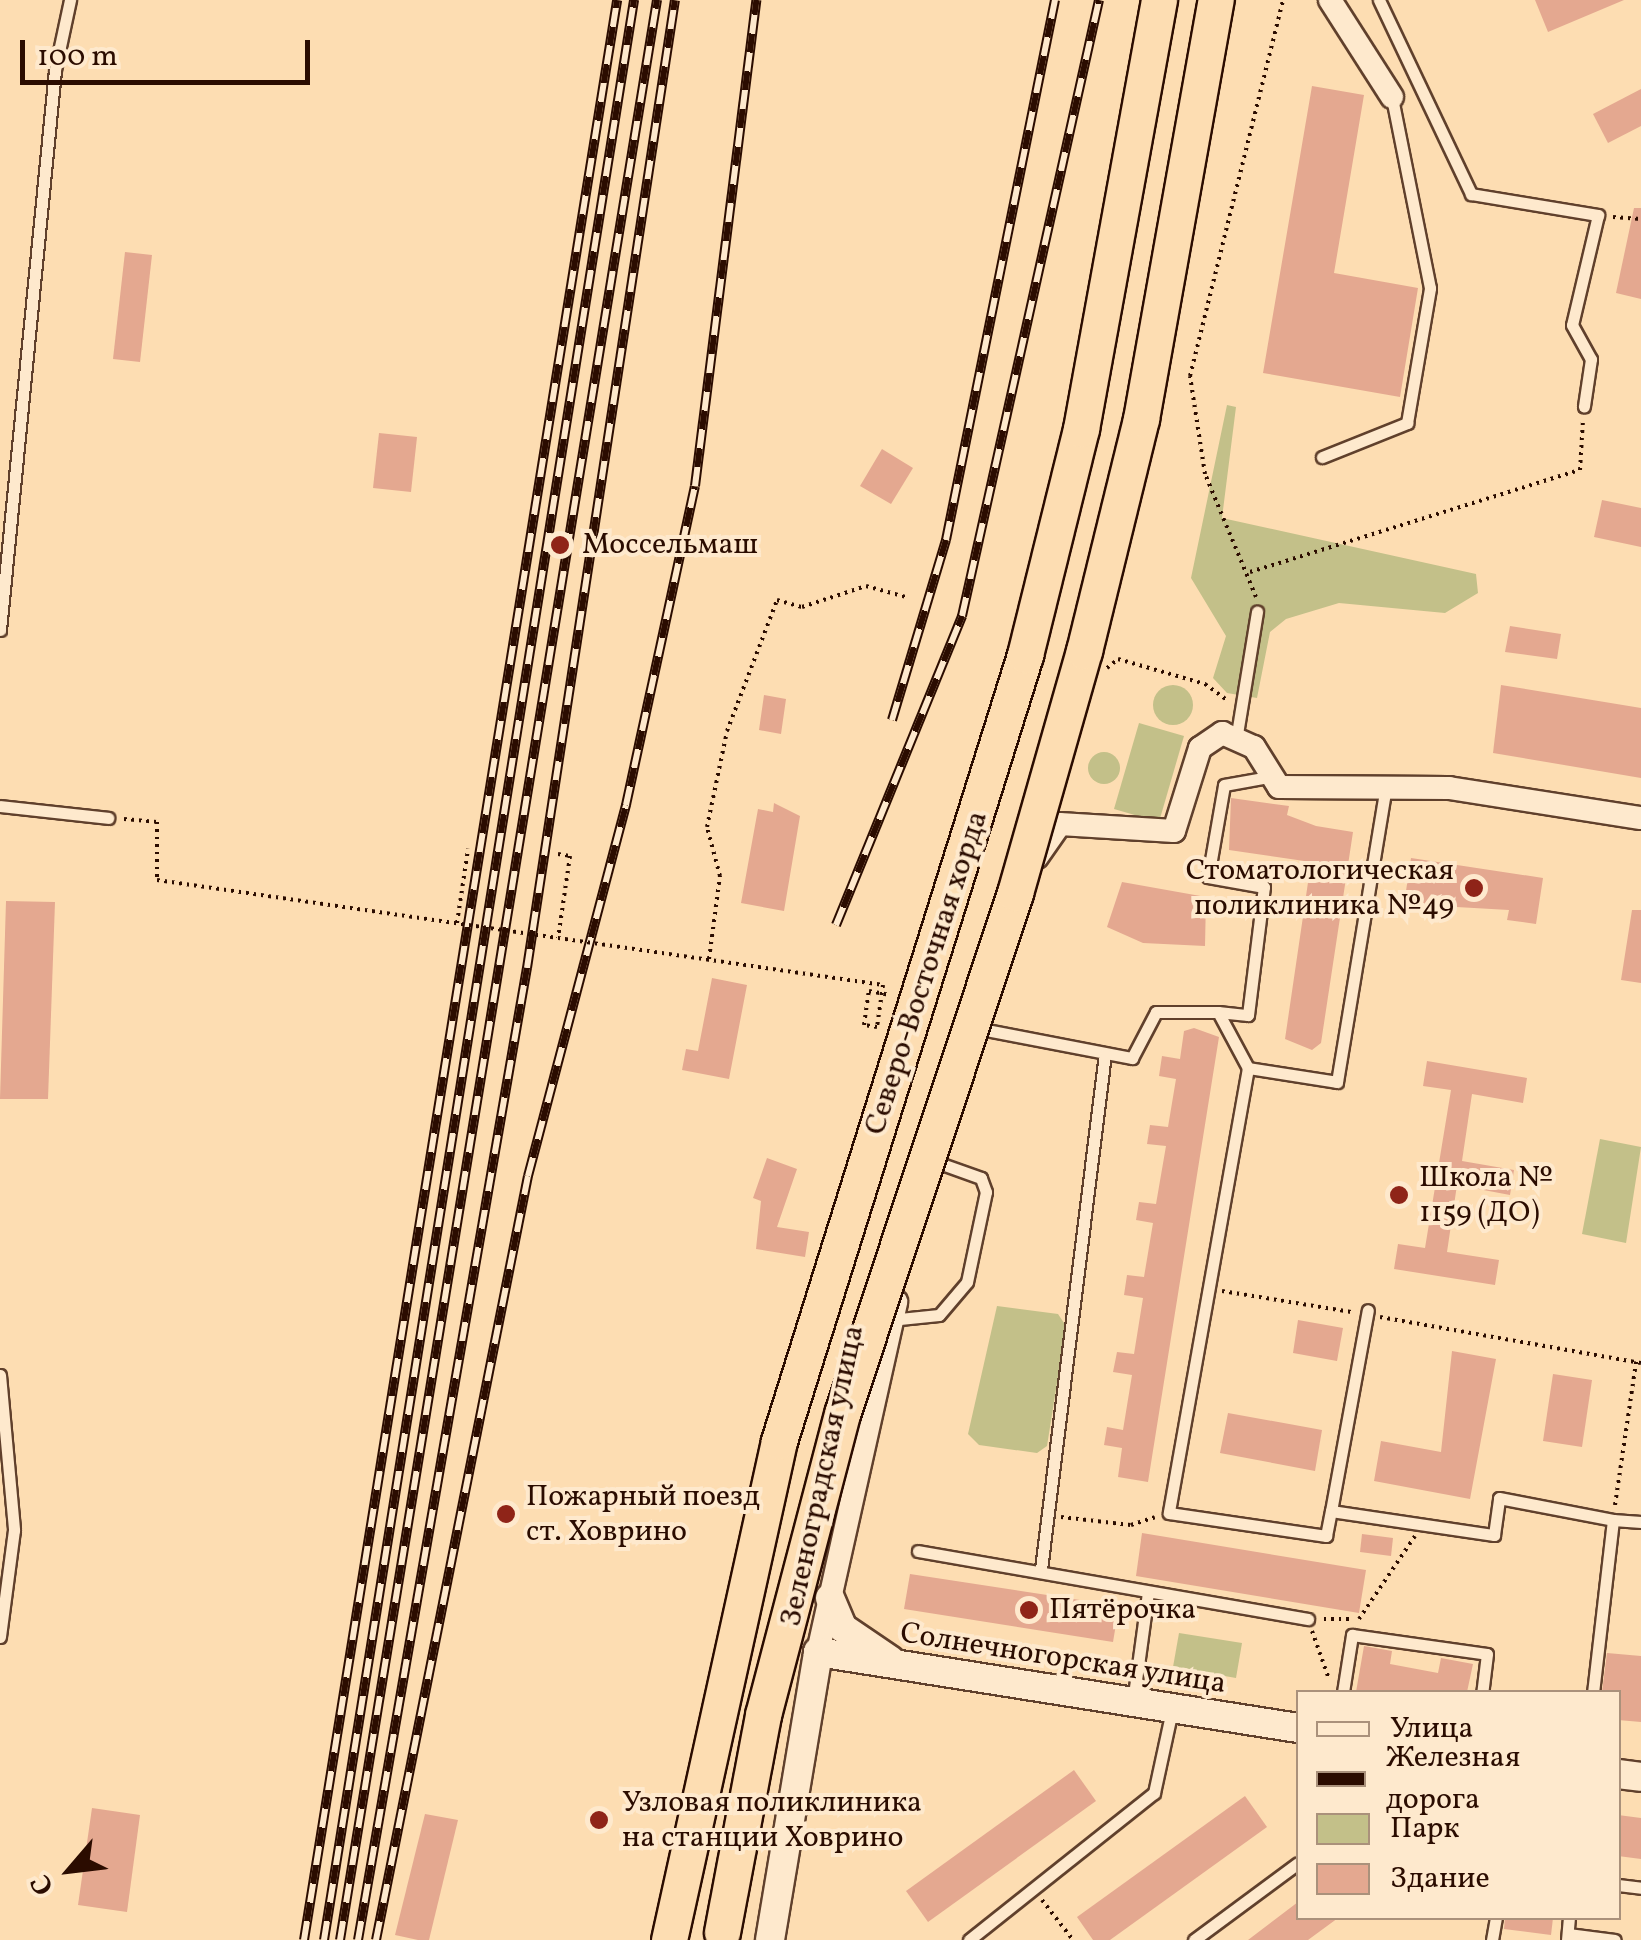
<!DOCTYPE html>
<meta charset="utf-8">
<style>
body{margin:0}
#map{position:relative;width:1641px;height:1940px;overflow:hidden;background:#fdddb2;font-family:Vollkorn,serif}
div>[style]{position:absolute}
.green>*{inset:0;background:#c3c089}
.round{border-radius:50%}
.building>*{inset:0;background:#e4a890}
.path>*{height:4px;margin-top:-2px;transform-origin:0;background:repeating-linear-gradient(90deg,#2b0c00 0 2.5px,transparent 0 7.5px)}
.roads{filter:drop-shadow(2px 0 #60402c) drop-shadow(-2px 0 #60402c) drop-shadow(0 2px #60402c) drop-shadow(0 -2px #60402c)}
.service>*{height:11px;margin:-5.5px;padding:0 5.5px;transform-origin:5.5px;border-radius:5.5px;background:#fee9cd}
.minor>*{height:22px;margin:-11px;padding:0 11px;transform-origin:11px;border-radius:11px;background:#fee9cd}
.tertiary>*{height:28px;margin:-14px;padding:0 14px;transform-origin:14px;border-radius:14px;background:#fee9cd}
.rail>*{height:10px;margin-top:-5px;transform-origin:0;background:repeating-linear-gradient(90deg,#fee9cd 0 19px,#2b0c00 0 38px);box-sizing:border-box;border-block:2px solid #2b0c00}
.path-bridge>*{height:4px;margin-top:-2px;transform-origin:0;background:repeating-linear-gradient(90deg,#2b0c00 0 2.5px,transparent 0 7.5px)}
.bridges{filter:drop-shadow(2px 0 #2b0c00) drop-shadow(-2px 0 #2b0c00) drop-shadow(0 2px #2b0c00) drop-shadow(0 -2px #2b0c00)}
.primary-bridge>*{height:35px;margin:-17.5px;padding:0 17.5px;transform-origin:17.5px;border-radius:17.5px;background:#fdddb2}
.dots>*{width:28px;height:28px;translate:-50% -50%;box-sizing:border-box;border:5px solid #fee9cd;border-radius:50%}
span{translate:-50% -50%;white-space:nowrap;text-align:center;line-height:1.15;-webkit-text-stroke:8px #fee9cd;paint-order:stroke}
.poi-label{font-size:30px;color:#2b0c00}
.left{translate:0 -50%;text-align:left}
.right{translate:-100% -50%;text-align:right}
.street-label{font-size:30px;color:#2b0c00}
.legend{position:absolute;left:1296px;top:1690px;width:325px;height:230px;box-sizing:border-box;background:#fee9cd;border:2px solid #aa917b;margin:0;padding:12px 18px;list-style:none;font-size:30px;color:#2b0c00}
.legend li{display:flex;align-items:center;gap:20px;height:50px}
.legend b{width:50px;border:2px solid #aa917b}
.north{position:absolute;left:20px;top:1820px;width:100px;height:100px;-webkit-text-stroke:8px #fee9cd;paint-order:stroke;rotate:242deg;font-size:28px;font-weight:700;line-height:40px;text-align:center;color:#2b0c00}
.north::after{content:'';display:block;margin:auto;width:35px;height:45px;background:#2b0c00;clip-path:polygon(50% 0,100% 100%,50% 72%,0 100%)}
.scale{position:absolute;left:20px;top:40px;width:290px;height:45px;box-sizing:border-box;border:5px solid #2b0c00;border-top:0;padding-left:12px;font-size:30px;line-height:35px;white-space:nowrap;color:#2b0c00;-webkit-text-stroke:8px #fee9cd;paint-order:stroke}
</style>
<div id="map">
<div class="green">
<i style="clip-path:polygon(1227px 405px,1236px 407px,1222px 518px,1476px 574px,1478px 593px,1445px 613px,1339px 603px,1286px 619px,1270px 632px,1257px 698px,1227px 693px,1213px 678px,1226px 636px,1191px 578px)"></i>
<i class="round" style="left:1153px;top:685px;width:40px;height:40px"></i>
<i style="clip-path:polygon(1139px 723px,1184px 736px,1159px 822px,1114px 809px)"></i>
<i class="round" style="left:1088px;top:752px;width:32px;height:32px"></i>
<i style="clip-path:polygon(1600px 1139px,1641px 1147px,1626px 1243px,1582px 1234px)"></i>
<i style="clip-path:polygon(997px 1306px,1058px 1314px,1066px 1326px,1047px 1446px,1037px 1453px,979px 1445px,968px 1434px)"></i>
<i style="clip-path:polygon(1179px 1633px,1242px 1643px,1236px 1678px,1173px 1667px)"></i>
</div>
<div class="building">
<i style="clip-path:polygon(1535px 0,1624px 0,1548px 32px)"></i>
<i style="clip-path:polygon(1312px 86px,1364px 95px,1334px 273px,1418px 288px,1400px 397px,1263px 373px)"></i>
<i style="clip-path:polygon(1641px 89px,1641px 126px,1608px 143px,1593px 114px)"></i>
<i style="clip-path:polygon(1634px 208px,1641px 208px,1641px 299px,1616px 293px)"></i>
<i style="clip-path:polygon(125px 252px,152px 255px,140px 362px,113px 359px)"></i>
<i style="clip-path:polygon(379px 433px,417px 437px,411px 492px,373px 488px)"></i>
<i style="clip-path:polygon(882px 449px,913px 468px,891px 504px,860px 486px)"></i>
<i style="clip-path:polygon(1602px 500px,1641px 508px,1641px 547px,1594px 537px)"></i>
<i style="clip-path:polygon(1510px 626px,1561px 634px,1557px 659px,1505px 652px)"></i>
<i style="clip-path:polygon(1501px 685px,1641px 708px,1641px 778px,1493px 753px)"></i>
<i style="clip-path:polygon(764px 695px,786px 699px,781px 734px,759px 730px)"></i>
<i style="clip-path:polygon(1231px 798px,1289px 806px,1287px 815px,1316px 826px,1353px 832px,1321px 1043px,1312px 1050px,1285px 1039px,1311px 862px,1229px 850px)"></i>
<i style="clip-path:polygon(774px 803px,800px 816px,784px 911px,741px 903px,758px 809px,773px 812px)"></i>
<i style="clip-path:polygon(1411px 858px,1543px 878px,1536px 924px,1507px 920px,1509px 910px,1404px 904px)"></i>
<i style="clip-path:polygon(1122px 882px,1206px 897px,1205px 946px,1143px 943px,1107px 927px)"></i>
<i style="clip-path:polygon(6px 901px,55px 902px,48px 1099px,0 1099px)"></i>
<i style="clip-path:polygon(1632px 910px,1641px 910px,1641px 983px,1621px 980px)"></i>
<i style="clip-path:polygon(712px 978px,747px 985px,729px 1079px,682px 1070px,686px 1049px,698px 1051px)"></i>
<i style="clip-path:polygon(1194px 1028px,1219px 1037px,1148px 1482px,1118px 1477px,1122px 1448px,1104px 1445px,1107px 1427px,1123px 1430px,1132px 1375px,1113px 1372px,1117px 1352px,1134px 1354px,1143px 1298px,1124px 1295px,1127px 1275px,1144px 1277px,1153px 1223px,1136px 1220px,1139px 1202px,1156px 1204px,1166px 1146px,1147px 1144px,1150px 1125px,1168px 1127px,1176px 1079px,1159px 1076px,1162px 1056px,1180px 1059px,1184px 1031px)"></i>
<i style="clip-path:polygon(1427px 1061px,1527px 1078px,1523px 1103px,1472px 1094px,1462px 1161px,1514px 1170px,1510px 1195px,1457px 1185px,1447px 1252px,1499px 1260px,1495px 1285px,1394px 1269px,1398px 1244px,1425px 1248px,1451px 1090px,1423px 1086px)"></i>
<i style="clip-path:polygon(767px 1158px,797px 1169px,777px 1227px,809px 1232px,805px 1257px,756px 1249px,761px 1201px,753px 1198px)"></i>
<i style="clip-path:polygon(1298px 1320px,1343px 1328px,1337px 1361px,1293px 1353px)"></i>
<i style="clip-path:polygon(1452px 1351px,1496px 1359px,1470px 1499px,1374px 1481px,1381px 1441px,1441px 1452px)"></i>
<i style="clip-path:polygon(1553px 1374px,1592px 1380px,1582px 1447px,1543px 1441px)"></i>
<i style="clip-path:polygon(1228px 1413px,1322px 1430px,1315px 1471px,1220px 1453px)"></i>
<i style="clip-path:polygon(1142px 1533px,1366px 1570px,1359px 1613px,1136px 1576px)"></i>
<i style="clip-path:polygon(1362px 1534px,1393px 1538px,1391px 1556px,1360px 1552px)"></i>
<i style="clip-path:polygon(910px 1574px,1119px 1606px,1113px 1642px,904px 1609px)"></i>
<i style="clip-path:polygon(1364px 1646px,1392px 1651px,1390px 1664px,1438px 1673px,1441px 1658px,1473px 1664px,1467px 1692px,1356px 1692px)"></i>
<i style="clip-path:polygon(1607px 1653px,1641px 1656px,1641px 1722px,1618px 1720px,1618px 1692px,1602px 1692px)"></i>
<i style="clip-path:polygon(1074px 1770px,1096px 1801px,928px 1922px,906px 1891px)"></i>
<i style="clip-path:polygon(1245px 1796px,1267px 1827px,1110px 1940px,1093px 1940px,1077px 1917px)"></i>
<i style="clip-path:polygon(92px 1808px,140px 1815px,127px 1912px,78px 1905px)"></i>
<i style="clip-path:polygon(425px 1814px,458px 1820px,429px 1940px,418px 1940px,395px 1935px)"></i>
<i style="clip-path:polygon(1618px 1815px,1641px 1818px,1641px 1859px,1618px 1856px)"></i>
<i style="clip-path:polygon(1298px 1902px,1298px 1918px,1338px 1918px,1308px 1940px,1248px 1940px)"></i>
<i style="clip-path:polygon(1505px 1918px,1553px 1918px,1551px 1935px,1504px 1929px)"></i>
</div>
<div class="path">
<i style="left:1613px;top:217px;width:28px;rotate:4deg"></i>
<i style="left:1250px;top:572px;width:345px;rotate:-17.2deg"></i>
<i style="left:1580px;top:470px;width:50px;rotate:-86.6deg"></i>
<i style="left:1256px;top:597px;width:133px;rotate:-112.5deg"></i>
<i style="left:1205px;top:474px;width:99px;rotate:-98.7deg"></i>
<i style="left:1190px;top:376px;width:387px;rotate:-76.1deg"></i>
<i style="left:1107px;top:668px;width:14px;rotate:-39deg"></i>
<i style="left:1118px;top:659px;width:91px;rotate:16deg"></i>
<i style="left:1205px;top:684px;width:26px;rotate:36deg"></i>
<i style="left:124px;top:819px;width:33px;rotate:5deg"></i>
<i style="left:157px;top:822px;width:58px;rotate:90deg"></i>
<i style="left:558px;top:854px;width:12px;rotate:9deg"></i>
<i style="left:570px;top:856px;width:83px;rotate:98.3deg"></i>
<i style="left:457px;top:923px;width:75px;rotate:-81.5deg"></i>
<i style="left:709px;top:959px;width:84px;rotate:-82.5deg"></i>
<i style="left:720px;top:876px;width:51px;rotate:-104.9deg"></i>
<i style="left:707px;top:827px;width:98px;rotate:-78.2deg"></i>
<i style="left:727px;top:731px;width:140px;rotate:-69.1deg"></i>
<i style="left:777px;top:600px;width:26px;rotate:16deg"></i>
<i style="left:802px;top:607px;width:67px;rotate:-18.2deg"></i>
<i style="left:866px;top:586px;width:41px;rotate:15.4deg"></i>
<i style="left:869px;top:991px;width:20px;rotate:11deg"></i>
<i style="left:1222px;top:1291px;width:131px;rotate:9.2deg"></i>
<i style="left:1380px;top:1317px;width:265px;rotate:10deg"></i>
<i style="left:1615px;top:1505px;width:145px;rotate:-81.6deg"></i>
<i style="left:1061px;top:1517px;width:70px;rotate:6.5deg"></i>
<i style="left:1131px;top:1525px;width:25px;rotate:-18deg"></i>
<i style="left:1324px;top:1619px;width:26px"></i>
<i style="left:1359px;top:1619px;width:100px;rotate:-56deg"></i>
<i style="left:1312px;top:1631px;width:51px;rotate:70.5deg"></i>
<i style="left:1042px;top:1900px;width:51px;rotate:52.2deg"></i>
</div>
<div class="roads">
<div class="service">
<i style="left:1379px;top:0;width:215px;rotate:64.6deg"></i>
<i style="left:1471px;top:194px;width:129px;rotate:9.4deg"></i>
<i style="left:1598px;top:215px;width:113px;rotate:103.3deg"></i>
<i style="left:1572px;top:325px;width:39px;rotate:61deg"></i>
<i style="left:1591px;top:359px;width:48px;rotate:98.5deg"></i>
<i style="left:1322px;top:457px;width:92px;rotate:-21.8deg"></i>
<i style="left:1407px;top:423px;width:137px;rotate:-80.3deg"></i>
<i style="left:1430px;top:288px;width:195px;rotate:-101.3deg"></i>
<i style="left:0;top:630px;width:563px;rotate:-84.39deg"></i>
<i style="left:55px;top:70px;width:72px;rotate:-77.9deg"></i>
<i style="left:1237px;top:734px;width:124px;rotate:-80.7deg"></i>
<i style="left:0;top:806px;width:109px;rotate:6.3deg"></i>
<i style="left:1218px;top:1012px;width:30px;rotate:6deg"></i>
<i style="left:1248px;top:1015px;width:129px;rotate:-82.9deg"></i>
<i style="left:1264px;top:887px;width:57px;rotate:-169.9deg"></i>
<i style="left:1208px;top:877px;width:93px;rotate:-80.1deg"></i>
<i style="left:1224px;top:785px;width:46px;rotate:-10.1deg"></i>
<i style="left:981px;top:1029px;width:154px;rotate:10.9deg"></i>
<i style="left:1132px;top:1058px;width:52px;rotate:-62.4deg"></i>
<i style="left:1156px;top:1012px;width:62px"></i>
<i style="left:1218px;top:1012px;width:64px;rotate:61.8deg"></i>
<i style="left:1248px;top:1068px;width:452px;rotate:100.1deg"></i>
<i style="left:1169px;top:1513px;width:159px;rotate:8.3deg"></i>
<i style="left:1326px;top:1536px;width:25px;rotate:-79deg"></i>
<i style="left:1331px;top:1511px;width:165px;rotate:8.4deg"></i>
<i style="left:1494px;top:1535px;width:37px;rotate:-82deg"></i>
<i style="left:1499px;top:1498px;width:116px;rotate:10.9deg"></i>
<i style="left:1613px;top:1520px;width:173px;rotate:96.6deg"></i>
<i style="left:1248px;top:1068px;width:90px;rotate:8.9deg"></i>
<i style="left:1337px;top:1082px;width:295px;rotate:-80.6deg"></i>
<i style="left:890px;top:1320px;width:49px;rotate:-5.8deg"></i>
<i style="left:939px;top:1315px;width:43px;rotate:-49.7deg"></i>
<i style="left:967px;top:1282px;width:92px;rotate:-78.1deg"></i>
<i style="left:986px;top:1192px;width:15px;rotate:-110deg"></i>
<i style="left:981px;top:1178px;width:48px;rotate:-160.4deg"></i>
<i style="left:0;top:1375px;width:156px;rotate:84.8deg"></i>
<i style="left:14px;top:1530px;width:108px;rotate:97.5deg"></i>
<i style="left:1331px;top:1511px;width:204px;rotate:-79.6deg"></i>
<i style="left:1613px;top:1520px;width:28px;rotate:4deg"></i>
<i style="left:918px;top:1551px;width:396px;rotate:9.9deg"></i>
<i style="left:1041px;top:1569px;width:519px;rotate:-82.92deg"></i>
<i style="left:1343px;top:1692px;width:58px;rotate:-81deg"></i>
<i style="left:1352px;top:1635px;width:136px;rotate:8deg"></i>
<i style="left:1487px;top:1654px;width:38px;rotate:97deg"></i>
<i style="left:1133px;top:1702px;width:111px;rotate:-82.2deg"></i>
<i style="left:1618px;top:1885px;width:23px;rotate:7deg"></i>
<i style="left:1568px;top:1934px;width:47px;rotate:7.3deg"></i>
<i style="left:969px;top:1940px;width:236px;rotate:-38.5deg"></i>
<i style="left:1154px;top:1793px;width:85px;rotate:-77.8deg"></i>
<i style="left:1194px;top:1940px;width:129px;rotate:-36.5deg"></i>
<i style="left:1492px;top:1940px;width:22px;rotate:-80deg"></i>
<i style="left:1567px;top:1940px;width:22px;rotate:-85deg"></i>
</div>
<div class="minor">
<i style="left:1330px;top:0;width:115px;rotate:57.4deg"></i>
<i style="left:1037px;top:857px;width:40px;rotate:-55.1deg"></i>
<i style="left:1060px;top:824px;width:114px;rotate:3.5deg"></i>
<i style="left:1174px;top:831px;width:87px;rotate:-72.6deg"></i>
<i style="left:1200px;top:748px;width:27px;rotate:-34deg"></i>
<i style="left:1222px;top:733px;width:35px;rotate:24deg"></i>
<i style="left:1254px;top:747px;width:47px;rotate:58deg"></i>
<i style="left:1279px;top:787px;width:170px;rotate:0.3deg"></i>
<i style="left:1449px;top:788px;width:194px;rotate:8.9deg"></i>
<i style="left:818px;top:1652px;width:359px;rotate:-77.4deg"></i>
</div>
<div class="tertiary">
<i style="left:830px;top:1598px;width:33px;rotate:67deg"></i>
<i style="left:843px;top:1628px;width:57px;rotate:34.2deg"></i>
<i style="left:1618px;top:1774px;width:23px;rotate:7deg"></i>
<i style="left:770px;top:1940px;width:292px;rotate:-80.5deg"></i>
<i style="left:818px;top:1652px;width:486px;rotate:9deg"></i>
</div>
</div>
<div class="rail">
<i style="left:892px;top:720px;width:188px;rotate:-73.3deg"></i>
<i style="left:946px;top:540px;width:551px;rotate:-78.59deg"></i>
<i style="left:836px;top:925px;width:334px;rotate:-67.8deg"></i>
<i style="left:962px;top:616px;width:631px;rotate:-77.46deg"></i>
<i style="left:304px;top:1940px;width:1965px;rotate:-80.83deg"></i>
<i style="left:324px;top:1940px;width:1965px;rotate:-80.92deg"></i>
<i style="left:340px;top:1940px;width:1966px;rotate:-80.72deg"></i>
<i style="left:358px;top:1940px;width:987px;rotate:-80.14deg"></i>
<i style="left:527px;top:968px;width:979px;rotate:-81.31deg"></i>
<i style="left:376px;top:1940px;width:779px;rotate:-78.75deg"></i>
<i style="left:528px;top:1176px;width:384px;rotate:-75.2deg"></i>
<i style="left:626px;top:805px;width:326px;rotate:-77.8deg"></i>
<i style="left:695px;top:486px;width:490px;rotate:-82.8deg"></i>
</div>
<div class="path-bridge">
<i style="left:157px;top:880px;width:734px;rotate:8.23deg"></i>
<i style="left:883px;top:985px;width:42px;rotate:98.1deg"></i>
<i style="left:877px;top:1027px;width:13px;rotate:-171deg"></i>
<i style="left:864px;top:1025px;width:34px;rotate:-82deg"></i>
</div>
<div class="bridges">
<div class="primary-bridge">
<i style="left:722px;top:1932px;width:221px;rotate:-79.3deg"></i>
<i style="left:763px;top:1715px;width:314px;rotate:-75.3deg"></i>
<i style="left:843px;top:1411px;width:546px;rotate:-71.63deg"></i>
<i style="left:1015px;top:893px;width:252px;rotate:-74.1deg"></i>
<i style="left:1084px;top:651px;width:239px;rotate:-76.2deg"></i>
<i style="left:1141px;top:419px;width:426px;rotate:-79.9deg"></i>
<i style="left:669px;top:1940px;width:511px;rotate:-77.57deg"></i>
<i style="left:779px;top:1441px;width:824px;rotate:-72.62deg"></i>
<i style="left:1025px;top:655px;width:233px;rotate:-76.1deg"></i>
<i style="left:1081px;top:429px;width:436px;rotate:-79.7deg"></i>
</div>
</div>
<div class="dots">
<i style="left:560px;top:545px;background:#8f2418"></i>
<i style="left:1474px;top:888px;background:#8f2418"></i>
<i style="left:1399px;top:1195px;background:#8f2418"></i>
<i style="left:506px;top:1514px;background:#8f2418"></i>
<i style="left:1029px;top:1610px;background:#8f2418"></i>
<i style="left:599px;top:1820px;background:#8f2418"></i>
</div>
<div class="poi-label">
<span class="left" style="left:582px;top:545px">Моссельмаш</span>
<span class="right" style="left:1454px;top:888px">Стоматологическая<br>поликлиника №49</span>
<span class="left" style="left:1419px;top:1195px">Школа №<br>1159 (ДО)</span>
<span class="left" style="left:526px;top:1514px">Пожарный поезд<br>ст. Ховрино</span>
<span class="left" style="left:1049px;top:1610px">Пятёрочка</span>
<span class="left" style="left:622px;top:1820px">Узловая поликлиника<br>на станции Ховрино</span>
</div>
<div class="street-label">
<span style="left:927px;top:973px;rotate:-72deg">Северо-Восточная хорда</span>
<span style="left:823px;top:1476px;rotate:-78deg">Зеленоградская улица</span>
<span style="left:1063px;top:1659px;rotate:9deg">Солнечногорская улица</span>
</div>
<ul class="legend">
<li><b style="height:12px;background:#fee9cd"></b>Улица</li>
<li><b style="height:12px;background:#2b0c00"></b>Железная дорога</li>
<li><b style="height:28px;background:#c3c089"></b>Парк</li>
<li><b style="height:28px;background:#e4a890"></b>Здание</li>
</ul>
<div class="north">С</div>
<div class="scale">100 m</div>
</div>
